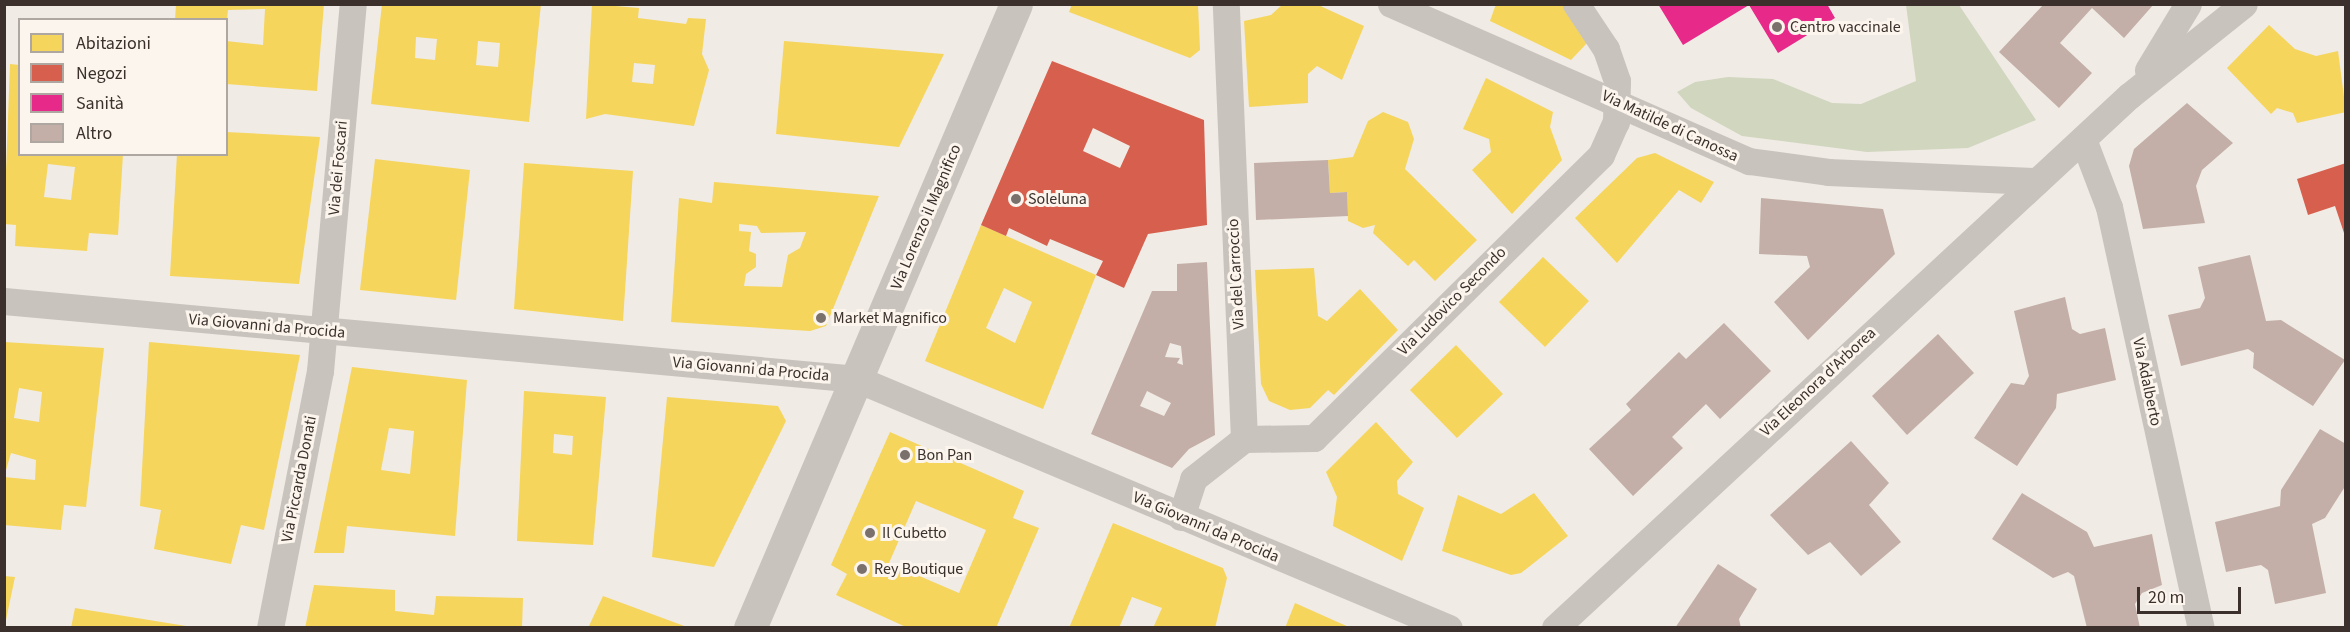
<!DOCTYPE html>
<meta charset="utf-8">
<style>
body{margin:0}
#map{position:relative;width:2350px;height:632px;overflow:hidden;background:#f0ebe5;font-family:"Source Sans 3",sans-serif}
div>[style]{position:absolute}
.green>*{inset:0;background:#d1d6bf}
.homes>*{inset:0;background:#f6d55c}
.shops>*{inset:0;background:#d6604d}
.health>*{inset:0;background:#e7298a}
.building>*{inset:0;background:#c3afa7}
.minor>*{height:27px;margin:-13.5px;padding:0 13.5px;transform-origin:13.5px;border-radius:13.5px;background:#c9c3be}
.tertiary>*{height:33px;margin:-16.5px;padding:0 16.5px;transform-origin:16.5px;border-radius:16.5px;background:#c9c3be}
.dots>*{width:16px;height:16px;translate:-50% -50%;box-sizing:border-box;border:3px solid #fbf5ee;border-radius:50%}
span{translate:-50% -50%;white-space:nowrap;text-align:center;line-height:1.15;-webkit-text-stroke:6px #fbf5ee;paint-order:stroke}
.poi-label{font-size:16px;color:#3b302b}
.left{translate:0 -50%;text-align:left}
.street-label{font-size:16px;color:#3b302b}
.frame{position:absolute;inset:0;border:6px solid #3b302b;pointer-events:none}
.legend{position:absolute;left:18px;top:18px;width:210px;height:138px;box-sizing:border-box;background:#fbf5ee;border:2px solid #aea6a0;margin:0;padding:8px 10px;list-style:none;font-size:18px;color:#3b302b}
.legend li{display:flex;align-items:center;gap:12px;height:30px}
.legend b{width:30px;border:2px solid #aea6a0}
.scale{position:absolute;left:2137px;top:587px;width:104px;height:27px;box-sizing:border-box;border:3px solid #3b302b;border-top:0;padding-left:8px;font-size:18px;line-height:21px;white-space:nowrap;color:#3b302b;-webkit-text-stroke:4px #fbf5ee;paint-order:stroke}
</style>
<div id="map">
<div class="green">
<i style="clip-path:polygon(1906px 5px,1959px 5px,2036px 120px,1968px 148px,1867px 152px,1742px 136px,1691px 108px,1677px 92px,1695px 82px,1728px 77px,1773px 79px,1832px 103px,1861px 104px,1916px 81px)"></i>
</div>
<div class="homes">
<i style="clip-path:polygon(176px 4px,324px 4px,317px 91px,226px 84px,226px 41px,263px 45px,265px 9px,228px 10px,227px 20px,175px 20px)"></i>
<i style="clip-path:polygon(evenodd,382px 4px,541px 4px,529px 122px,371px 104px,382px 4px,416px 37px,437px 39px,435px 60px,415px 58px,416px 37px,382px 4px,478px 41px,500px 43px,498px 67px,476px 65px,478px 41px)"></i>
<i style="clip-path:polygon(evenodd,592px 4px,639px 8px,638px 18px,686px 24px,688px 18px,706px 19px,702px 54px,709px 70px,694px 126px,605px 114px,586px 119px,592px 4px,634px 63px,655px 65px,653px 84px,632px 82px,634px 63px)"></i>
<i style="clip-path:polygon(1072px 4px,1198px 4px,1200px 50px,1190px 58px,1069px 12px)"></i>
<i style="clip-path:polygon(1283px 4px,1316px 4px,1364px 26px,1342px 80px,1317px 66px,1308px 74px,1308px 103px,1249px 107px,1244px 21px,1271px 15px)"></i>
<i style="clip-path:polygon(1496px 4px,1565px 4px,1589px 41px,1571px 60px,1490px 21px)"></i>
<i style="clip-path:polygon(2269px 25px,2295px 49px,2316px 56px,2338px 51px,2346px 112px,2297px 123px,2293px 113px,2277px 108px,2271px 114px,2227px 68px)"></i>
<i style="clip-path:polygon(784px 41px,944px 54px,899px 147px,776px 134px)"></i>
<i style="clip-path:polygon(evenodd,10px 64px,20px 65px,20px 154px,123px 154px,118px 235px,89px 233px,87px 251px,15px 246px,16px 225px,4px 224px,10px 64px,48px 164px,75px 167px,71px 200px,44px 197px,48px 164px)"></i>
<i style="clip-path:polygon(1486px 78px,1553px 112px,1550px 127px,1562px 160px,1512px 214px,1472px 170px,1491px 152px,1489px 139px,1463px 129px)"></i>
<i style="clip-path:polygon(1383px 112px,1408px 122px,1414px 139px,1405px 169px,1477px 240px,1435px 281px,1414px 260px,1408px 266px,1373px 233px,1375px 225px,1363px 228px,1348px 221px,1347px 192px,1330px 193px,1328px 160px,1353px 157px,1368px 121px)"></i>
<i style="clip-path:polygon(226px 132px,320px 137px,299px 284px,170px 276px,177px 154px,226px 154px)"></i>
<i style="clip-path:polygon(1655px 153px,1714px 182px,1701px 203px,1679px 190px,1617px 263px,1575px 218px,1637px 158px)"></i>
<i style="clip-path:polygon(375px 159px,470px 170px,456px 300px,360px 290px)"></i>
<i style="clip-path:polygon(524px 163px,633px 171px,623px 321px,514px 309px)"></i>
<i style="clip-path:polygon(evenodd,714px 182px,879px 196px,826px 326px,810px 331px,671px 322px,679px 198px,712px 203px,714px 182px,739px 224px,757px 226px,761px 233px,806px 232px,800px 248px,788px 255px,782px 287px,744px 286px,746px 274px,756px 267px,756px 254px,749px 251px,751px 232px,739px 231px,739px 224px)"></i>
<i style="clip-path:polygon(evenodd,981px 225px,1096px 275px,1043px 409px,925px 361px,981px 225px,1004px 288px,1032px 302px,1015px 343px,986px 328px,1004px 288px)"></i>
<i style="clip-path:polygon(1543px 257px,1589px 301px,1545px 347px,1499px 302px)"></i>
<i style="clip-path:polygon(1314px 268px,1318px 316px,1327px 321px,1360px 289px,1398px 330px,1334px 395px,1328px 390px,1310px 408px,1290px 410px,1269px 401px,1261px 384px,1255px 270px)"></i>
<i style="clip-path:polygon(evenodd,4px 342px,104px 348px,86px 507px,64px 505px,61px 530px,4px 525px,4px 477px,35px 480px,36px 460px,11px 453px,4px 477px,4px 342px,19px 388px,42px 392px,39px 422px,14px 418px,19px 388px)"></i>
<i style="clip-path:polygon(149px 342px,300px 355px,264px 530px,241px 525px,231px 564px,154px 549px,161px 510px,140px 506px)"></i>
<i style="clip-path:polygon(1456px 345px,1503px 394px,1457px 438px,1410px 390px)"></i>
<i style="clip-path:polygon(evenodd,352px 367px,467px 380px,455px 536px,347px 526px,344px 553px,314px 553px,352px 367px,389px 428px,414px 431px,410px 474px,381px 470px,389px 428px)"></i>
<i style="clip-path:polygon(evenodd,524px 391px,606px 397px,593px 545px,517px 541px,524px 391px,554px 434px,573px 436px,572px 455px,553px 453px,554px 434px)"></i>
<i style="clip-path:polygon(667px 397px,778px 406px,786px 421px,714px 567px,652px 557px)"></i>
<i style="clip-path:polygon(1376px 422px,1413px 462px,1397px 481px,1398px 494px,1424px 508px,1402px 561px,1333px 526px,1337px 497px,1326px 472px)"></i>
<i style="clip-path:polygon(evenodd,890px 432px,1024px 491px,1013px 518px,1039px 528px,996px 628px,908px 628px,836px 595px,847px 574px,831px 565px,890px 432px,916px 501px,986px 530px,959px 593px,889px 563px,916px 501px)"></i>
<i style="clip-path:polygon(1534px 493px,1568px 536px,1521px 573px,1511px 575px,1442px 551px,1458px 495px,1501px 514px)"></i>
<i style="clip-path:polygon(1113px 523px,1223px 568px,1227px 578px,1215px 628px,1153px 628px,1162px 608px,1132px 597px,1119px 628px,1069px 628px)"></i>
<i style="clip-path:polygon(4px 576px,15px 577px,6px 620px,4px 620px)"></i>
<i style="clip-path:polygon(314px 585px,395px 590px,395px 611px,434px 615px,436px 596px,523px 598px,522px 628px,305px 628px)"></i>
<i style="clip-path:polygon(603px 596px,687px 627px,687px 628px,588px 628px)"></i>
<i style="clip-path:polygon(1295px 603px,1351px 628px,1285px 628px)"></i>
<i style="clip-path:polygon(75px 608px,186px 626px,186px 628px,71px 628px)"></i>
</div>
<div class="shops">
<i style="clip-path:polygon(evenodd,1052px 61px,1204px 120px,1207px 225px,1148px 234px,1124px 288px,1096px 275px,1103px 261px,1050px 239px,1047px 246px,1009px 228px,1006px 236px,981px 225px,1052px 61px,1093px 128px,1130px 146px,1120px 168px,1083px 151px,1093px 128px)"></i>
<i style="clip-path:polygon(2346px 163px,2346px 236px,2345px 236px,2335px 206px,2308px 215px,2297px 179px)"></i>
</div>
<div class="health">
<i style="clip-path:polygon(1658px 4px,1827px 4px,1835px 18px,1778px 53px,1749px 5px,1683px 45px)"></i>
</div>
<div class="building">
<i style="clip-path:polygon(2044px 4px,2154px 4px,2124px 38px,2092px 8px,2060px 43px,2092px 73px,2059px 108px,1999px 52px)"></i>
<i style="clip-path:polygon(2187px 103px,2233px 143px,2202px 170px,2196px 186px,2205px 223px,2143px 229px,2129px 166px,2134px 149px)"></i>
<i style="clip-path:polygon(1328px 160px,1330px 193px,1347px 192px,1348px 216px,1256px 220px,1254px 163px)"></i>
<i style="clip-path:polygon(1761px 198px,1883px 209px,1895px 254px,1808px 340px,1774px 302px,1810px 267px,1807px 256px,1759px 254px)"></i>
<i style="clip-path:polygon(2250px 255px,2266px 321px,2281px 320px,2345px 360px,2313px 406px,2253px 368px,2254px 353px,2248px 349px,2181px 366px,2168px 315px,2200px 308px,2205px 298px,2198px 267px)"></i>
<i style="clip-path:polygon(evenodd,1207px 262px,1215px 435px,1189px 449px,1172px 468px,1091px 434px,1152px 291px,1177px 291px,1177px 264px,1207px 262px,1170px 343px,1181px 346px,1183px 365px,1177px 363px,1180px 358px,1165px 357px,1170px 343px,1207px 262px,1147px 391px,1171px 403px,1164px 416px,1140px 406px,1147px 391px)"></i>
<i style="clip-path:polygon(2065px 297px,2072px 329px,2080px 334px,2105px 328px,2116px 380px,2057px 394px,2056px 408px,2017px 466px,1974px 438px,2011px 383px,2024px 385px,2029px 376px,2014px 311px)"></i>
<i style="clip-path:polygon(1724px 323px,1771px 371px,1720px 419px,1706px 404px,1672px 437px,1683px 448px,1633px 496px,1589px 449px,1631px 410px,1626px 404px,1679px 352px,1686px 359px)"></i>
<i style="clip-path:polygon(1938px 334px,1974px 373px,1907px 435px,1872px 396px)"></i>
<i style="clip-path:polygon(2320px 429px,2346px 444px,2346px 485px,2325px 518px,2312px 524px,2326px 593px,2275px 604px,2268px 570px,2261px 565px,2226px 572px,2215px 522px,2280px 506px,2281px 490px)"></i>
<i style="clip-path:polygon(1851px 441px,1889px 483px,1869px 505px,1901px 542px,1861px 576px,1830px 542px,1808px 555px,1770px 515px)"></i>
<i style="clip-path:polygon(2022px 493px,2087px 532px,2094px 547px,2152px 534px,2162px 585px,2142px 593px,2135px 604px,2140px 628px,2087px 628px,2074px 576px,2068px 572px,2053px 578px,1992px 539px)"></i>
<i style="clip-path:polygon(1718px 564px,1757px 589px,1739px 619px,1741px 628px,1675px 628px)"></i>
</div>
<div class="minor">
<i style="left:1391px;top:4px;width:391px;rotate:23.7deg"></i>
<i style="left:1749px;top:161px;width:80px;rotate:7.9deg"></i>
<i style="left:1828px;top:172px;width:209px;rotate:2.5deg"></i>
<i style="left:2148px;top:70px;width:77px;rotate:-58.8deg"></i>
<i style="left:2083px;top:139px;width:73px;rotate:69.1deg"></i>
<i style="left:2109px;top:207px;width:431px;rotate:77.7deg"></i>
<i style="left:4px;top:301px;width:857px;rotate:5.22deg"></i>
<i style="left:857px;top:379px;width:642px;rotate:22.81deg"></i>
<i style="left:1244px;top:439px;width:70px;rotate:-0.8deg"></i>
<i style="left:1314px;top:438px;width:403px;rotate:-44.6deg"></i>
<i style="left:1601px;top:155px;width:36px;rotate:-66deg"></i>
<i style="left:1616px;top:122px;width:41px;rotate:-88.6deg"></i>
<i style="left:1617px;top:81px;width:34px;rotate:-109deg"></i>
<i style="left:1606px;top:49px;width:54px;rotate:-123.7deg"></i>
<i style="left:1181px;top:517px;width:40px;rotate:-72deg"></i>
<i style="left:1193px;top:479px;width:65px;rotate:-38.1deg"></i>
<i style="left:1244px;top:439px;width:435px;rotate:-92.4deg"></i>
<i style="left:270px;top:628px;width:262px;rotate:-79deg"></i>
<i style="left:320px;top:371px;width:368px;rotate:-84.9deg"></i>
<i style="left:1555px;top:628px;width:783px;rotate:-42.83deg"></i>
<i style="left:2129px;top:96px;width:147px;rotate:-38.7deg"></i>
</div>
<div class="tertiary">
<i style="left:750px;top:628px;width:678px;rotate:-66.91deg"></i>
</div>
<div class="dots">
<i style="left:1777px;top:27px;background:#7a716c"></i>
<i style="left:1016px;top:199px;background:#7a716c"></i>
<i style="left:821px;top:318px;background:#7a716c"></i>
<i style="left:905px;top:455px;background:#7a716c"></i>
<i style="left:870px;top:533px;background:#7a716c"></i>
<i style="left:862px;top:569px;background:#7a716c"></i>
</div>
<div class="poi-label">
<span class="left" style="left:1790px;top:27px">Centro vaccinale</span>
<span class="left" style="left:1028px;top:199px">Soleluna</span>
<span class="left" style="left:833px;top:318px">Market Magnifico</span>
<span class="left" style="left:917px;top:455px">Bon Pan</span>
<span class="left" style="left:882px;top:533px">Il Cubetto</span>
<span class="left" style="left:874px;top:569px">Rey Boutique</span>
</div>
<div class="street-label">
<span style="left:1670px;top:126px;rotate:25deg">Via Matilde di Canossa</span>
<span style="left:338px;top:168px;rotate:-85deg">Via dei Foscari</span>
<span style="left:926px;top:217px;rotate:-67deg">Via Lorenzo il Magnifico</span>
<span style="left:1236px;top:274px;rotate:-93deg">Via del Carroccio</span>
<span style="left:1452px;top:301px;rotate:-45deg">Via Ludovico Secondo</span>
<span style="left:267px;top:326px;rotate:5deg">Via Giovanni da Procida</span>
<span style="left:751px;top:369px;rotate:5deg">Via Giovanni da Procida</span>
<span style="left:1818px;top:382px;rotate:-43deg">Via Eleonora d'Arborea</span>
<span style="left:2147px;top:382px;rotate:78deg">Via Adalberto</span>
<span style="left:299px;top:479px;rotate:-79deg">Via Piccarda Donati</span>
<span style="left:1206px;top:527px;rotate:23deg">Via Giovanni da Procida</span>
</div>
<div class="frame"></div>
<ul class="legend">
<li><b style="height:16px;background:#f6d55c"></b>Abitazioni</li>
<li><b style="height:16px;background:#d6604d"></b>Negozi</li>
<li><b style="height:16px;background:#e7298a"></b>Sanità</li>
<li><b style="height:16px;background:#c3afa7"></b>Altro</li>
</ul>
<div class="scale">20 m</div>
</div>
